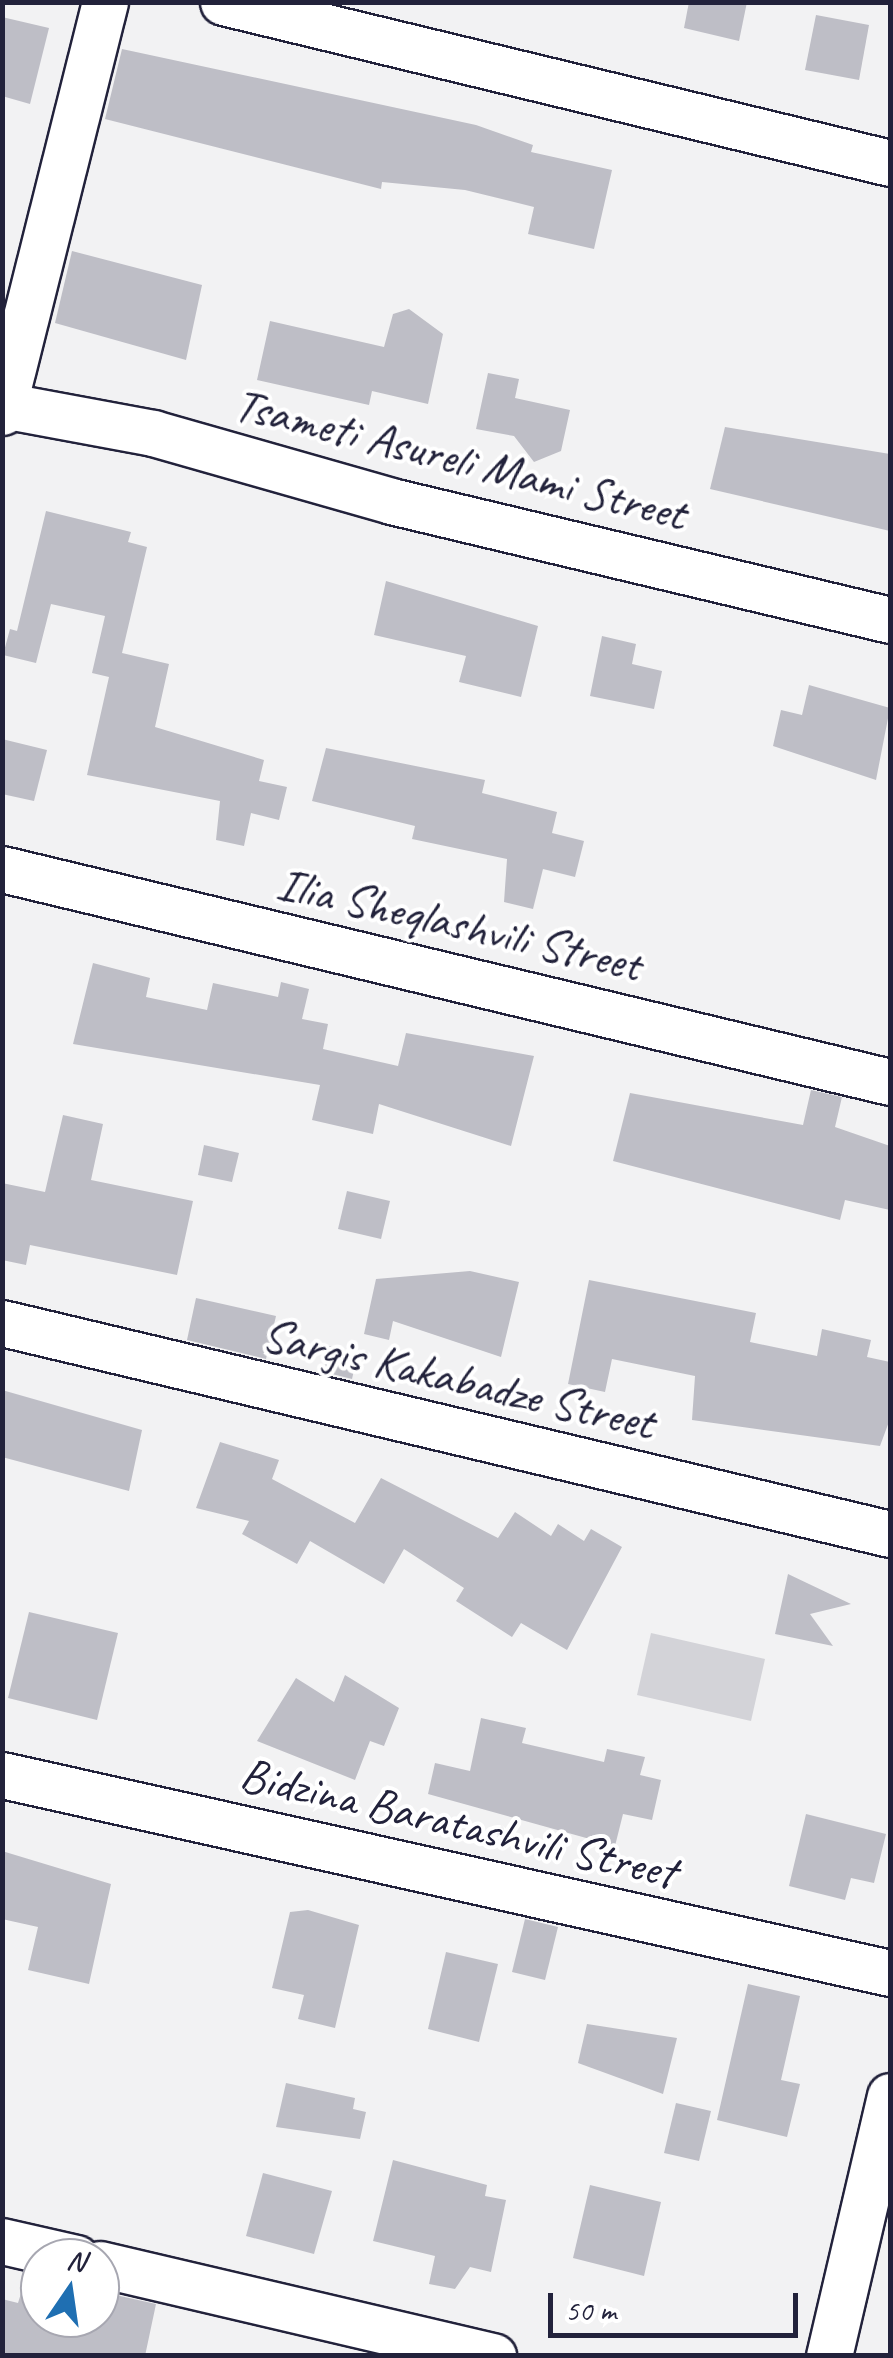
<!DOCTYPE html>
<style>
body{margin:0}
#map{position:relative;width:893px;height:2358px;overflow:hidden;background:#f2f2f3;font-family:Caveat,sans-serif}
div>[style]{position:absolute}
.green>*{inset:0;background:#d3d3d8}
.building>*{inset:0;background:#bebec6}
.roads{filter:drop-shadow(2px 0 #22223b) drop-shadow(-2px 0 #22223b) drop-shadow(0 2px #22223b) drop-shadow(0 -2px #22223b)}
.minor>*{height:45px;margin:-22.5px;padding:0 22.5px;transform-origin:22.5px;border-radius:22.5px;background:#fff}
span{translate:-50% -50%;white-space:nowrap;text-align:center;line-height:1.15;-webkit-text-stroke:8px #fff;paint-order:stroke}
.street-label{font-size:48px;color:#22223b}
.frame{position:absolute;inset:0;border:5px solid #22223b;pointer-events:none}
.north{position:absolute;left:20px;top:2238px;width:100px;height:100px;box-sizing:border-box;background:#fff;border:2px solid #a7a7b1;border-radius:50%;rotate:13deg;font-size:28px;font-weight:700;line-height:40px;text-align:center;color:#22223b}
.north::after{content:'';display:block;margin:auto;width:35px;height:45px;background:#1f6fb2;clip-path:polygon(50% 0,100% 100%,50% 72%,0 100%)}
.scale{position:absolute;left:548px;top:2293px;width:250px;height:45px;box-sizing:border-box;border:5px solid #22223b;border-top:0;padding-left:12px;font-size:30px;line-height:35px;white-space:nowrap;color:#22223b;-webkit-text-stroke:8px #fff;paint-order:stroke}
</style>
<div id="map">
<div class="green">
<i style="clip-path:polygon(651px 1633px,765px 1659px,751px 1721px,637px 1695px)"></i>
</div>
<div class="building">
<i style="clip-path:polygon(689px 2px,747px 2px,739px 41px,684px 28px)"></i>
<i style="clip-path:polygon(816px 15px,869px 25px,859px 80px,805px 70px)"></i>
<i style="clip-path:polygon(2px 17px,49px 28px,30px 104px,2px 96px)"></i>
<i style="clip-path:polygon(122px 49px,476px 125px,533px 145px,531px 152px,612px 170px,594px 249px,528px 234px,534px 207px,465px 190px,382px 182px,381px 189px,105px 119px)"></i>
<i style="clip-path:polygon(72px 251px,202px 285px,186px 360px,55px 323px)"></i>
<i style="clip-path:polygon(409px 309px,443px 334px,428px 404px,372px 391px,369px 405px,257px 380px,270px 321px,384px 347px,393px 314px)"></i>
<i style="clip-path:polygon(488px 373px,519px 379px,515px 398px,570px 410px,561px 451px,534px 462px,514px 436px,476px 429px)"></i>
<i style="clip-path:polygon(725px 427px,890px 454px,890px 531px,710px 489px)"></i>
<i style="clip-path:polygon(46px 511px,131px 532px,128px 542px,147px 547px,122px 653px,169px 664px,155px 727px,264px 760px,259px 781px,287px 787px,279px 820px,251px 813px,244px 846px,216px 840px,220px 801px,87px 775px,109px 677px,92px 673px,105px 616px,51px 604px,36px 663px,3px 655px,10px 629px,17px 631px)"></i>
<i style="clip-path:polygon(386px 581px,538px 626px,521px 697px,459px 682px,466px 656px,374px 635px)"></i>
<i style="clip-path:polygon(602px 636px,636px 644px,632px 664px,662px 671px,654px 709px,590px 696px)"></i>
<i style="clip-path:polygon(809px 685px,890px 708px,876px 780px,773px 746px,781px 710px,802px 715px)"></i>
<i style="clip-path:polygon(2px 739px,47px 750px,34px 801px,2px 794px)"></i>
<i style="clip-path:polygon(326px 748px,485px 780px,482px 793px,557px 812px,552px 833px,584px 841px,575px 877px,543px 869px,533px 909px,504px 902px,507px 859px,412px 839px,415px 826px,312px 801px)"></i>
<i style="clip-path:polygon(93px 963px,150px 978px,146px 997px,207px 1010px,213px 983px,278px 997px,281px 982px,309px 989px,302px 1019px,328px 1024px,323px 1049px,398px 1066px,406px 1033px,534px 1056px,511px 1146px,379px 1104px,373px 1134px,312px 1120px,320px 1085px,73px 1044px)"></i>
<i style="clip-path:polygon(811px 1090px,842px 1097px,835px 1127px,890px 1146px,890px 1210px,845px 1200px,840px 1220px,613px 1161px,630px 1093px,803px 1125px)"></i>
<i style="clip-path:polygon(63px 1115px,103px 1124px,91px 1180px,193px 1201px,177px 1275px,30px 1245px,26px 1265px,2px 1260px,2px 1183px,45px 1192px)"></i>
<i style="clip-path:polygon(204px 1145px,239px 1153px,232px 1182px,198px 1175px)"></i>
<i style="clip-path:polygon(347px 1191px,390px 1201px,381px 1239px,338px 1229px)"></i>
<i style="clip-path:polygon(470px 1271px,519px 1282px,501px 1357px,393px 1321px,389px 1340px,364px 1334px,376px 1279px)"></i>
<i style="clip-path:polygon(589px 1280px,756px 1313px,750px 1342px,817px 1356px,822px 1329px,871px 1340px,867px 1357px,890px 1362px,890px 1419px,880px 1446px,692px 1420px,695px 1376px,612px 1359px,605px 1392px,568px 1384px)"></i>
<i style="clip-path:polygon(196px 1298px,276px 1316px,266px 1359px,187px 1340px)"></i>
<i style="clip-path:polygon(329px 1346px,358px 1353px,352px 1379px,324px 1372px)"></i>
<i style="clip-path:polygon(2px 1390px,142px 1430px,129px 1491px,2px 1457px)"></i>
<i style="clip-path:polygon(220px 1442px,279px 1460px,272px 1479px,355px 1523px,381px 1478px,498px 1538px,515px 1512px,551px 1536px,558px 1524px,584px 1541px,591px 1529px,622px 1547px,567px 1650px,521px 1623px,512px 1637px,456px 1601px,464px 1588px,404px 1549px,384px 1584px,310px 1541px,297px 1564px,242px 1534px,249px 1521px,196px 1508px)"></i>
<i style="clip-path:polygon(788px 1574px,851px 1604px,810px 1614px,833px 1646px,775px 1634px)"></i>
<i style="clip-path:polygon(29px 1612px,118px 1633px,97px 1720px,8px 1698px)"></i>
<i style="clip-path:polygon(345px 1675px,399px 1708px,384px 1746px,370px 1741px,355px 1780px,257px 1741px,296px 1678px,334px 1702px)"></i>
<i style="clip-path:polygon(481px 1718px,526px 1728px,522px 1743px,604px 1762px,607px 1749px,645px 1757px,640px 1775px,661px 1780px,652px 1820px,623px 1814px,615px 1846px,428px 1794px,435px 1763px,470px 1771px)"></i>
<i style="clip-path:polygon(806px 1814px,886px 1834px,874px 1883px,851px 1878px,845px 1900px,789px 1886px)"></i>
<i style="clip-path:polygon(2px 1851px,111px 1884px,89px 1984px,28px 1970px,38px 1927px,2px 1919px)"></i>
<i style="clip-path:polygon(308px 1910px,359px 1925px,335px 2028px,298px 2019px,304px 1995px,272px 1988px,290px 1912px)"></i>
<i style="clip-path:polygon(525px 1919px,558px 1927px,545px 1980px,512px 1972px)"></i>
<i style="clip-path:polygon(446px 1952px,498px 1964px,479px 2042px,428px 2029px)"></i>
<i style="clip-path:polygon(748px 1984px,800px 1996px,781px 2080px,800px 2084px,787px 2137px,717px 2120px)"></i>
<i style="clip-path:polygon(587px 2024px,677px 2038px,663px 2094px,578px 2063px)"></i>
<i style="clip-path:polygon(286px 2083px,355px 2098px,353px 2109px,366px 2112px,360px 2139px,276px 2127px)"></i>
<i style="clip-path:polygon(676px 2103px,711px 2111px,699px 2161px,664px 2153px)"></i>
<i style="clip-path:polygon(393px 2160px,487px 2185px,485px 2196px,506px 2200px,491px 2272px,470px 2267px,455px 2289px,429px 2284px,435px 2256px,373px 2241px)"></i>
<i style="clip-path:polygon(263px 2173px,332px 2191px,314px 2254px,246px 2236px)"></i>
<i style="clip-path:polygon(590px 2185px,661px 2202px,644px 2276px,573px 2258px)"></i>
<i style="clip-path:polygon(27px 2274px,40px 2277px,40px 2318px,106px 2318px,111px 2294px,156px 2304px,145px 2356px,2px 2356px,2px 2299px,18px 2303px)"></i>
</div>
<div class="roads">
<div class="minor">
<i style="left:223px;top:2px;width:686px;rotate:13.57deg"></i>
<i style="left:2px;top:405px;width:154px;rotate:10.5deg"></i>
<i style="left:153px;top:433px;width:248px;rotate:15.9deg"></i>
<i style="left:391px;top:501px;width:513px;rotate:13.41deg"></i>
<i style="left:2px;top:412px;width:423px;rotate:-75.9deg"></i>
<i style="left:2px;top:869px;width:913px;rotate:13.49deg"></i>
<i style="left:2px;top:1323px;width:913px;rotate:13.37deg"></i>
<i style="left:2px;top:1775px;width:910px;rotate:12.57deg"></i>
<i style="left:2px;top:2241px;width:76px;rotate:12.9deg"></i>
<i style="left:100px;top:2264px;width:404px;rotate:13.2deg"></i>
<i style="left:829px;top:2356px;width:267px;rotate:-76.8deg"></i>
</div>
</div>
<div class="street-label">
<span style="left:460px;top:459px;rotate:14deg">Tsameti Asureli Mami Street</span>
<span style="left:459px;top:924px;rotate:13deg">Ilia Sheqlashvili Street</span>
<span style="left:458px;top:1379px;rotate:13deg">Sargis Kakabadze Street</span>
<span style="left:458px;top:1823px;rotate:13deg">Bidzina Baratashvili Street</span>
</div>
<div class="frame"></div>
<div class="north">N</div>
<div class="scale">50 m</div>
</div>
